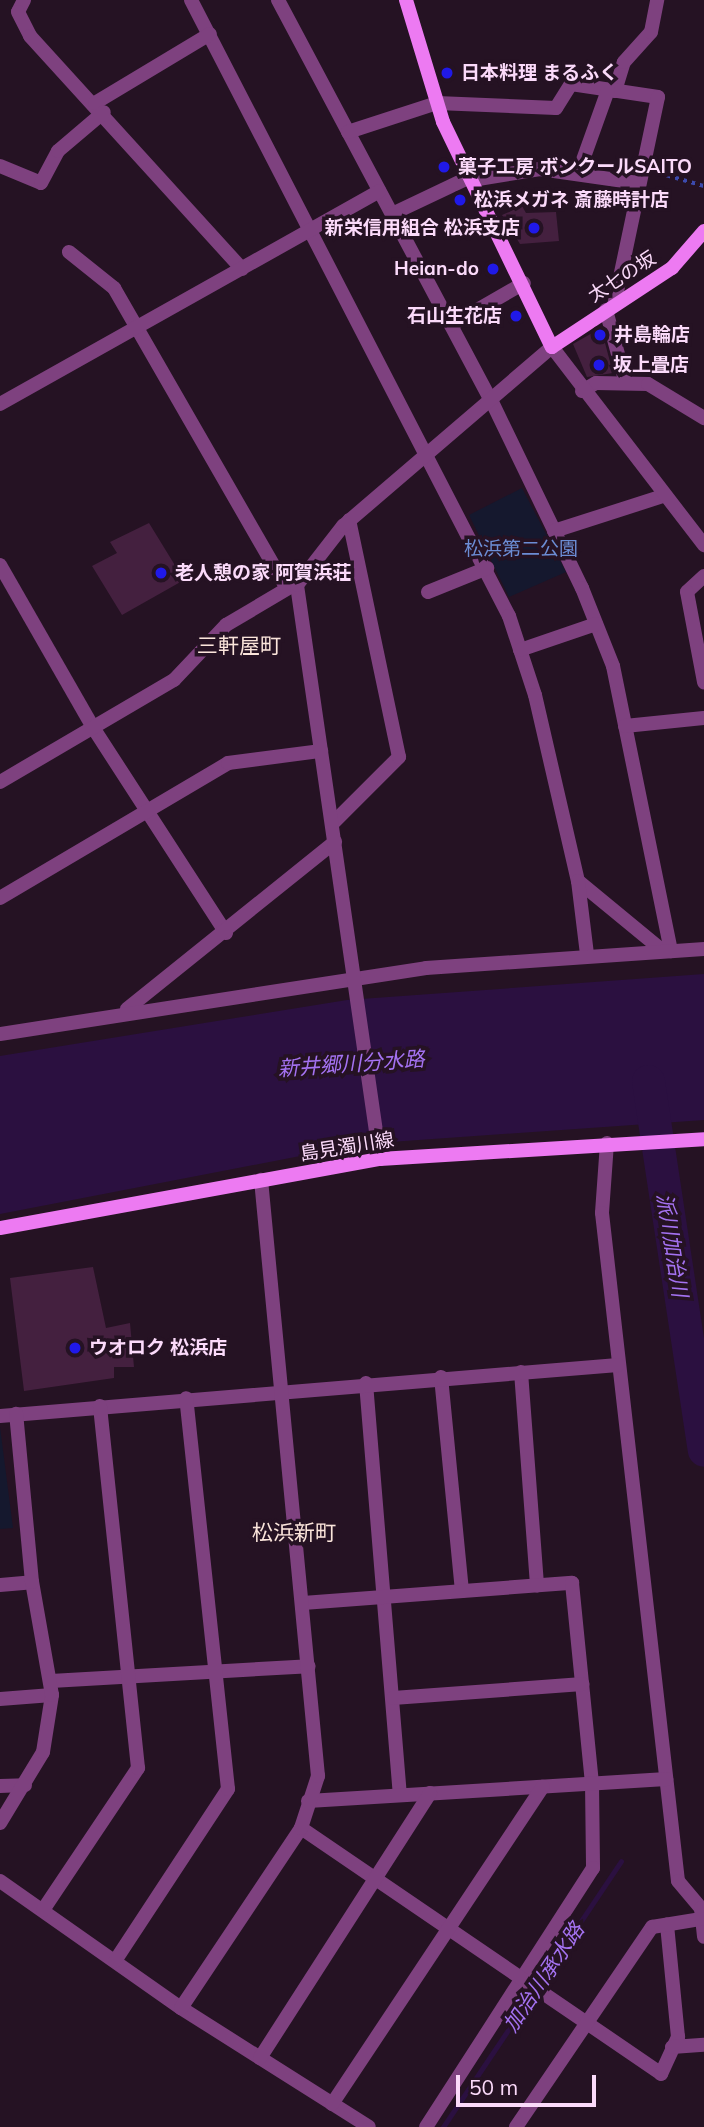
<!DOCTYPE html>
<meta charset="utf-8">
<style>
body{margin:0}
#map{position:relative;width:704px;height:2127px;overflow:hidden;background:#251223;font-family:Mulish,"Noto Sans JP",sans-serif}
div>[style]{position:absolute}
.green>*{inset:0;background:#15182e}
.water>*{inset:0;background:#2b1040}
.stream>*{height:5px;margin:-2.5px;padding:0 2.5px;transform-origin:2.5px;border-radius:2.5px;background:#2b1040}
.river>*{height:33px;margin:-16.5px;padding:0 16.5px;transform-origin:16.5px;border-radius:16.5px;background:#2b1040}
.building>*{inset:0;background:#44203f}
.path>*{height:3.5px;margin-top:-1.75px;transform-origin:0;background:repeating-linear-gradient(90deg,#3c4aad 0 3.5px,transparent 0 8.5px)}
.street>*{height:14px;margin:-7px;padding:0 7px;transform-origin:7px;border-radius:7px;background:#7e417f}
.secondary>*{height:14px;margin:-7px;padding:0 7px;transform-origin:7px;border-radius:7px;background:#ed7af2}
.dots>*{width:19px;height:19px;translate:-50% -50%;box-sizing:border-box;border:4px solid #251223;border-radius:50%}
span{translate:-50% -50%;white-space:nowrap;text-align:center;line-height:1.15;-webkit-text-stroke:7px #251223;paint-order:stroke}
.poi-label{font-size:19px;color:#fbdafa;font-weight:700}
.left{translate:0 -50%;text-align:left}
.right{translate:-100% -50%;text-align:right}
.street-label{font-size:19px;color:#fbdafa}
.park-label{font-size:19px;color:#6c8dd5}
.neighbourhood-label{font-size:21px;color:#fbe5db}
.water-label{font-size:21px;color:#a472f1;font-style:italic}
.scale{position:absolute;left:456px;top:2075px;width:140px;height:32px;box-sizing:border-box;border:4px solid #fbdafa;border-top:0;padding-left:9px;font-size:21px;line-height:24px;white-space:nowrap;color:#fbdafa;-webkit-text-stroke:5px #251223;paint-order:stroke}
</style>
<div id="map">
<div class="green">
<i style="clip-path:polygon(522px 488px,566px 572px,509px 597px,469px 515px)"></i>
<i style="clip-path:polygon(0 1427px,13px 1528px,0 1529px)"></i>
</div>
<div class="water">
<i style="clip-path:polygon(704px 974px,704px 1120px,362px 1144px,0 1214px,0 1056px,347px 1000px)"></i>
</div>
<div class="stream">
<i style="left:443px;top:2127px;width:320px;rotate:-56.2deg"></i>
</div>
<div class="river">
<i style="left:648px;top:1081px;width:373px;rotate:81.4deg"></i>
</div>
<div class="building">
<i style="clip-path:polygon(522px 206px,526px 213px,556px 212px,559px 241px,520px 244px,502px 215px)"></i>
<i style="clip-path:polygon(601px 328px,613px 373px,587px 377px,573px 344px)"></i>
<i style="clip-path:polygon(149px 523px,184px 580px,122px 615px,92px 566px,117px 553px,110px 542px)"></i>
<i style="clip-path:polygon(93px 1267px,106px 1328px,130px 1323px,134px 1367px,114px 1367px,114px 1378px,24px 1391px,10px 1278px)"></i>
</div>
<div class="path">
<i style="left:659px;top:173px;width:47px;rotate:16.1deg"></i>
</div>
<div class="street">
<i style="left:24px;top:0;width:13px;rotate:117deg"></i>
<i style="left:18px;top:12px;width:27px;rotate:63deg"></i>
<i style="left:30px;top:36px;width:315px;rotate:47.7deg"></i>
<i style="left:191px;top:0;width:693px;rotate:62.7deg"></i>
<i style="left:509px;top:616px;width:83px;rotate:71.8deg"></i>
<i style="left:535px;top:695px;width:191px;rotate:77deg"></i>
<i style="left:578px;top:881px;width:110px;rotate:39.5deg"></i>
<i style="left:278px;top:0;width:455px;rotate:62deg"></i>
<i style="left:492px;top:402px;width:207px;rotate:64.2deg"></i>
<i style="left:582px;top:588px;width:84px;rotate:68.3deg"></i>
<i style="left:613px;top:666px;width:291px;rotate:78.5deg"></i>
<i style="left:615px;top:91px;width:30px;rotate:-73deg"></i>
<i style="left:624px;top:62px;width:40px;rotate:-48deg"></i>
<i style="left:651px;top:32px;width:33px;rotate:-79deg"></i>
<i style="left:95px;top:103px;width:134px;rotate:-31deg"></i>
<i style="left:348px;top:132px;width:94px;rotate:-18deg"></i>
<i style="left:437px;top:103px;width:119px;rotate:2.4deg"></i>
<i style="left:556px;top:108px;width:28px;rotate:-58deg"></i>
<i style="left:571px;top:84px;width:88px;rotate:8.5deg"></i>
<i style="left:658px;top:97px;width:213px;rotate:101.9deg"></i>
<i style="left:0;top:166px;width:44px;rotate:22.5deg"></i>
<i style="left:41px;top:183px;width:36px;rotate:-62deg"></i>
<i style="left:58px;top:151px;width:60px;rotate:-40.3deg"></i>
<i style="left:579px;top:171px;width:86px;rotate:-70.3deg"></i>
<i style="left:472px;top:180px;width:69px;rotate:-9.2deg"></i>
<i style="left:540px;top:169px;width:99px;rotate:8.1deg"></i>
<i style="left:392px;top:214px;width:86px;rotate:-25.4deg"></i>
<i style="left:69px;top:252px;width:58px;rotate:38.7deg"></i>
<i style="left:114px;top:288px;width:345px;rotate:60.1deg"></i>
<i style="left:606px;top:310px;width:73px;rotate:74.8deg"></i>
<i style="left:451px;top:325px;width:84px;rotate:-29.9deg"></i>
<i style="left:582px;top:391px;width:16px;rotate:-30deg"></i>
<i style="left:596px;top:383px;width:52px;rotate:1.1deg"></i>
<i style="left:648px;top:384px;width:66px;rotate:31.3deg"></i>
<i style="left:0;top:404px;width:435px;rotate:-29.3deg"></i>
<i style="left:554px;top:531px;width:114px;rotate:-17.8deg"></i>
<i style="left:0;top:565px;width:189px;rotate:60.2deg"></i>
<i style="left:94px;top:729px;width:243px;rotate:57.1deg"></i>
<i style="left:704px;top:576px;width:23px;rotate:137deg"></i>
<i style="left:687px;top:592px;width:92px;rotate:79.3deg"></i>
<i style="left:428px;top:592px;width:64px;rotate:-22.1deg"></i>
<i style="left:520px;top:650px;width:80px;rotate:-18.9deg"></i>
<i style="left:625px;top:726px;width:79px;rotate:-5.8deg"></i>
<i style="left:0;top:782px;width:202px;rotate:-30.4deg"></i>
<i style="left:174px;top:680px;width:76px;rotate:-46.6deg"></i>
<i style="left:226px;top:625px;width:77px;rotate:-30.6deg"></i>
<i style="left:332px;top:824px;width:95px;rotate:-45deg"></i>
<i style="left:399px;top:757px;width:242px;rotate:-101.9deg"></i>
<i style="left:578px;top:881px;width:74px;rotate:83deg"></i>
<i style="left:0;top:898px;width:265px;rotate:-30.6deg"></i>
<i style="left:228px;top:763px;width:94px;rotate:-7.4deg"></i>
<i style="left:127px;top:1009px;width:267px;rotate:-38.8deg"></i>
<i style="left:0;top:1034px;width:431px;rotate:-8.8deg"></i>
<i style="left:426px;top:968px;width:279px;rotate:-3.9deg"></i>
<i style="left:607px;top:1143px;width:70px;rotate:94.1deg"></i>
<i style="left:602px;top:1213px;width:672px;rotate:83.51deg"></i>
<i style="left:678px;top:1881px;width:35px;rotate:50deg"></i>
<i style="left:701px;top:1908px;width:29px;rotate:84deg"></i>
<i style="left:380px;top:1159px;width:580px;rotate:-98.23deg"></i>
<i style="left:297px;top:585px;width:75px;rotate:-52.1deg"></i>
<i style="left:343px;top:526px;width:275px;rotate:-40.6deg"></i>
<i style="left:552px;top:347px;width:250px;rotate:52.5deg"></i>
<i style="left:521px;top:1372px;width:214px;rotate:85.7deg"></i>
<i style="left:441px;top:1377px;width:215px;rotate:84.4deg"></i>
<i style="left:366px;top:1383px;width:413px;rotate:85.3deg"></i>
<i style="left:0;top:1416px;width:620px;rotate:-4.72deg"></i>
<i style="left:0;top:1585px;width:32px;rotate:-5deg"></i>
<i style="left:303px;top:1603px;width:270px;rotate:-4.3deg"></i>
<i style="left:572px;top:1583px;width:201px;rotate:84.3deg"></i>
<i style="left:592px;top:1783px;width:85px;rotate:89.3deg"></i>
<i style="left:593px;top:1868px;width:308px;rotate:122.8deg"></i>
<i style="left:51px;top:1681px;width:258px;rotate:-3.3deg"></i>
<i style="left:393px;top:1698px;width:190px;rotate:-4.2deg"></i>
<i style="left:0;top:1699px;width:52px;rotate:-4.4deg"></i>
<i style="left:0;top:1786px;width:25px;rotate:-2deg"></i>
<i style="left:308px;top:1801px;width:359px;rotate:-3.5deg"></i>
<i style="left:0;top:1823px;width:83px;rotate:-58.8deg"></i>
<i style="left:43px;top:1752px;width:58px;rotate:-81deg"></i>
<i style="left:52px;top:1695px;width:115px;rotate:-100deg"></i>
<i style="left:32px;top:1582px;width:169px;rotate:-95.4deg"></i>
<i style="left:301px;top:1828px;width:436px;rotate:34.3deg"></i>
<i style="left:661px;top:2074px;width:41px;rotate:-65.3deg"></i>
<i style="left:678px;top:2037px;width:113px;rotate:-95.6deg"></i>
<i style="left:0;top:1881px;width:221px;rotate:35.1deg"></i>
<i style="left:181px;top:2008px;width:222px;rotate:32.3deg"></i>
<i style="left:43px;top:1910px;width:171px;rotate:-56.2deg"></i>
<i style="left:138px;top:1768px;width:364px;rotate:-96deg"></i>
<i style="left:115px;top:1961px;width:206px;rotate:-56.7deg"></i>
<i style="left:228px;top:1789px;width:393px;rotate:-96.1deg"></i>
<i style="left:181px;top:2008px;width:216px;rotate:-56.3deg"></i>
<i style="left:301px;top:1828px;width:55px;rotate:-71.9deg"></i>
<i style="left:318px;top:1776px;width:599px;rotate:-95.46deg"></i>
<i style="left:672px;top:2047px;width:32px;rotate:-4deg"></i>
<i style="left:260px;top:2058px;width:315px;rotate:-57.3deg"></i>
<i style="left:332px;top:2104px;width:381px;rotate:-56.4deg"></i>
<i style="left:516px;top:2127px;width:242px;rotate:-55.8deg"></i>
<i style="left:652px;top:1927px;width:50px;rotate:-9.3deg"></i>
</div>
<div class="secondary">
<i style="left:406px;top:0;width:127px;rotate:73.1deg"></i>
<i style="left:443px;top:122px;width:250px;rotate:64.2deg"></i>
<i style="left:552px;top:347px;width:144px;rotate:-33.4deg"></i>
<i style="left:672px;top:268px;width:49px;rotate:-49.1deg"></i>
<i style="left:0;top:1228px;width:386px;rotate:-10.3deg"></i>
<i style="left:380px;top:1159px;width:325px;rotate:-3.5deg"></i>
</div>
<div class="dots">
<i style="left:447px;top:73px;background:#2019e8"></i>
<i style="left:444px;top:167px;background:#2019e8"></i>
<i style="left:460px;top:200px;background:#2019e8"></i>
<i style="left:534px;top:228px;background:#2019e8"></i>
<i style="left:493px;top:269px;background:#2019e8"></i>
<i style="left:516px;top:316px;background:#2019e8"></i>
<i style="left:600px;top:335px;background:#2019e8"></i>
<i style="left:599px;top:365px;background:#2019e8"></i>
<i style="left:161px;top:573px;background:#2019e8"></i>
<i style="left:75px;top:1348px;background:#2019e8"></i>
</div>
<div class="poi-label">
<span class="left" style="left:461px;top:73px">日本料理 まるふく</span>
<span class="left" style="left:458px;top:167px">菓子工房 ボンクールSAITO</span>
<span class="left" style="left:474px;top:200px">松浜メガネ 斎藤時計店</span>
<span class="right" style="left:520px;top:228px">新栄信用組合 松浜支店</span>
<span class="right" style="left:479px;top:269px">Heian-do</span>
<span class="right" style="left:502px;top:316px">石山生花店</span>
<span class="left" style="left:614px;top:335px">井島輪店</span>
<span class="left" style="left:613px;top:365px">坂上畳店</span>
<span class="left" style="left:175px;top:573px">老人憩の家 阿賀浜荘</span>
<span class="left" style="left:89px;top:1348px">ウオロク 松浜店</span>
</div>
<div class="street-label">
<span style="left:622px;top:277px;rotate:-33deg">太七の坂</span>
<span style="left:347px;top:1147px;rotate:-9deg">島見濁川線</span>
</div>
<div class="park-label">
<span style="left:521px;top:549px">松浜第二公園</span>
</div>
<div class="neighbourhood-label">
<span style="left:239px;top:645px">三軒屋町</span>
<span style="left:294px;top:1532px">松浜新町</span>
</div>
<div class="water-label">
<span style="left:351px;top:1063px;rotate:-4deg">新井郷川分水路</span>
<span style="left:673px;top:1245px;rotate:81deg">派川加治川</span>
<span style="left:543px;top:1977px;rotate:-56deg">加治川承水路</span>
</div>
<div class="scale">50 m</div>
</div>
